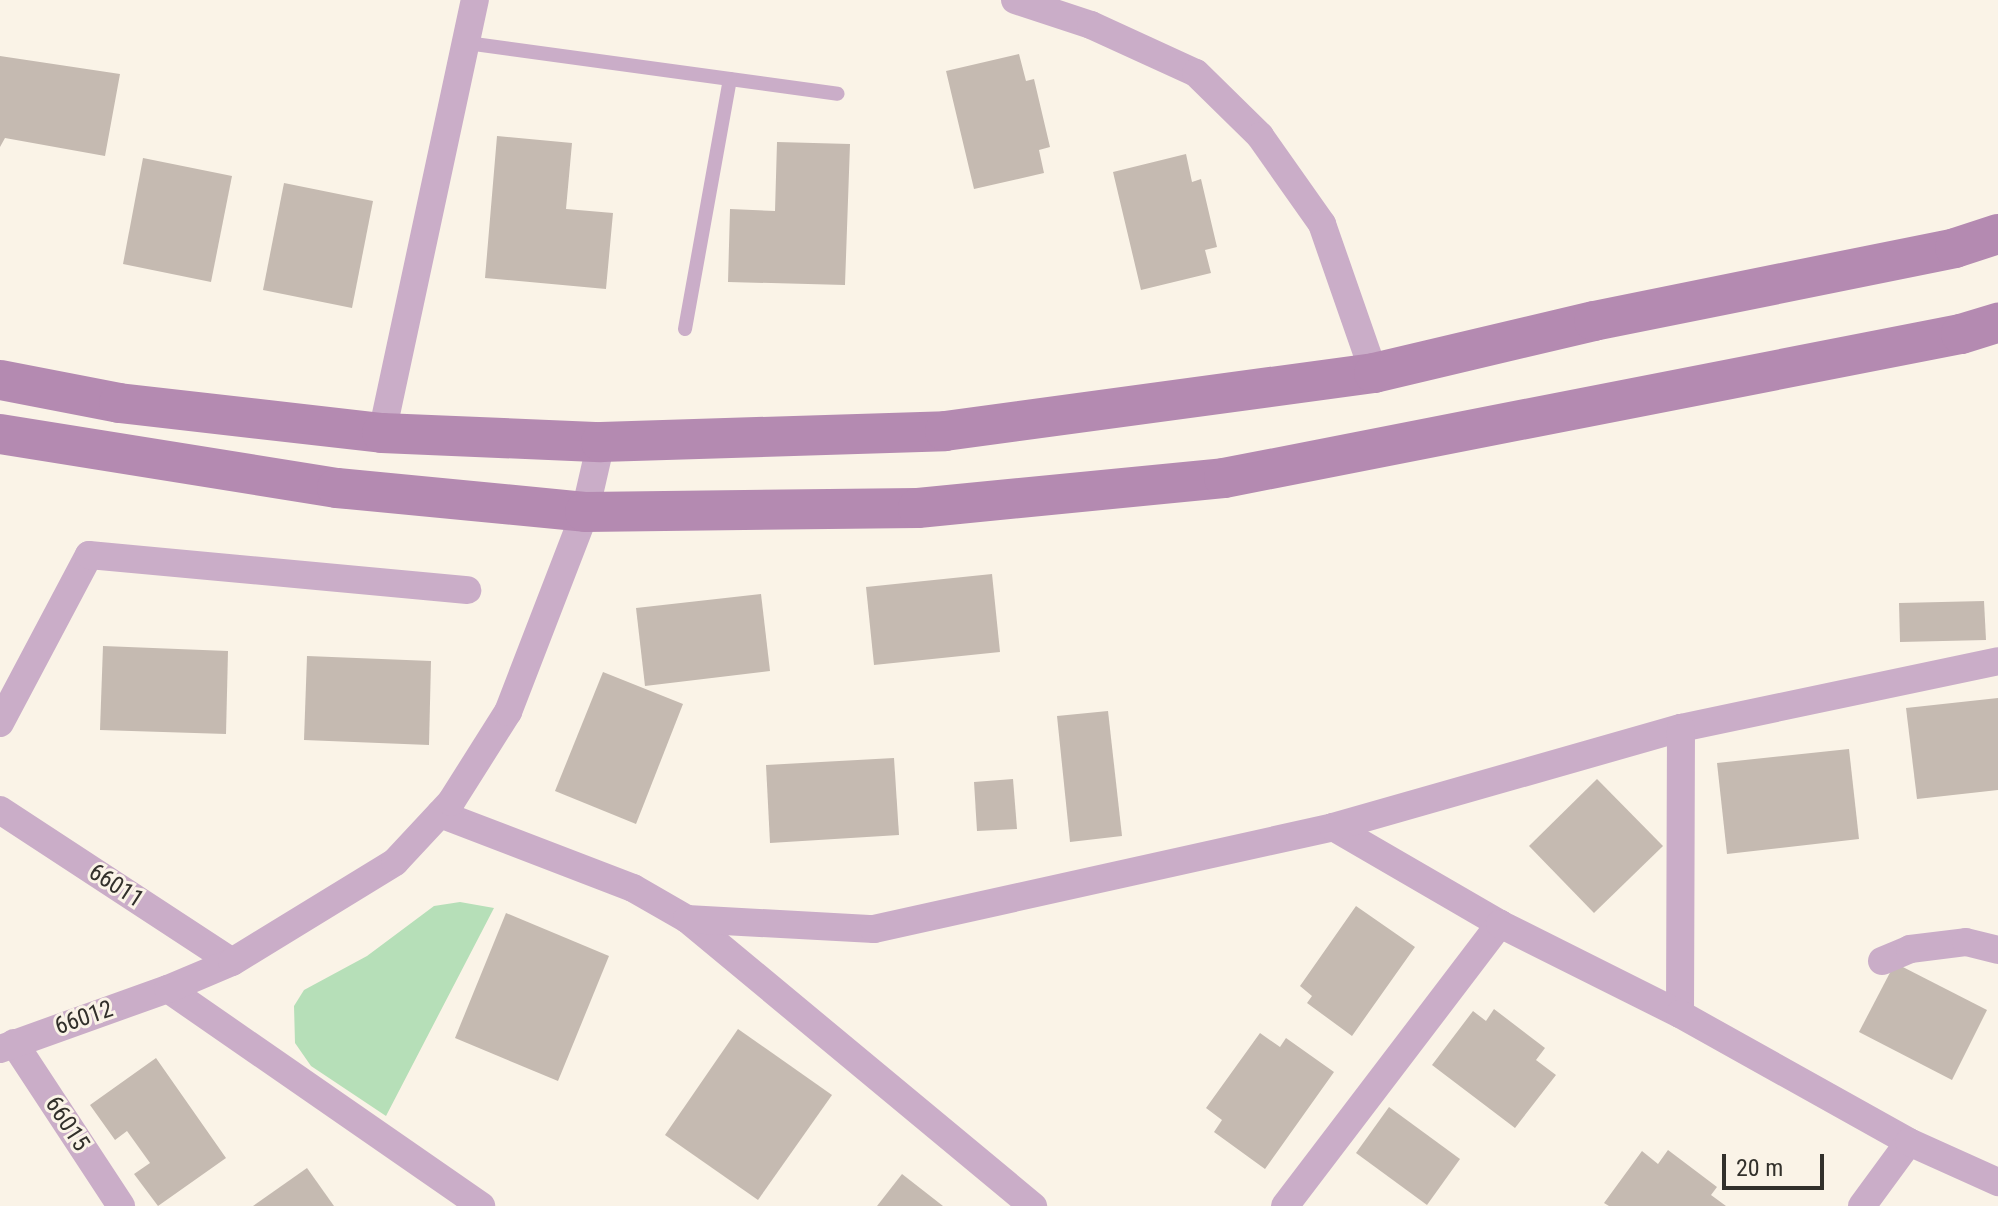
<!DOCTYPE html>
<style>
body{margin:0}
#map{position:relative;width:1998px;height:1206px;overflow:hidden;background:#faf3e7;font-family:"Roboto Condensed",sans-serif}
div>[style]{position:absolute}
.green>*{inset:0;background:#b6dfb8}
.building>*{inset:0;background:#c5bab1}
.lane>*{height:14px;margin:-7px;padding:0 7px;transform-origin:7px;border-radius:7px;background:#caadc8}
.street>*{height:28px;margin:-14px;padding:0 14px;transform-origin:14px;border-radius:14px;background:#caadc8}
.secondary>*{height:40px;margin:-20px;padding:0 20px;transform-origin:20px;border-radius:20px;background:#b48ab1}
span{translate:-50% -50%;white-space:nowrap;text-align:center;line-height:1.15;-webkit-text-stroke:6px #faf3e7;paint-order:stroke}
.street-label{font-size:24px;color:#32302b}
.scale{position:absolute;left:1722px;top:1154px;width:102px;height:36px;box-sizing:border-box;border:4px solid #32302b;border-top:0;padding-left:10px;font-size:24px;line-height:28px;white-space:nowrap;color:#32302b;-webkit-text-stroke:6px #faf3e7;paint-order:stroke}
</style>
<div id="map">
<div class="green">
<i style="clip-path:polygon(460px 902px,494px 908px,386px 1116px,311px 1066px,295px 1043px,294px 1006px,304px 990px,367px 956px,434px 906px)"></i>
</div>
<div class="building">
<i style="clip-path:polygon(1019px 54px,1026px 81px,1034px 79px,1050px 147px,1039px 150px,1044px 173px,974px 189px,946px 71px)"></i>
<i style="clip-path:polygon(0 56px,120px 74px,105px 156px,5px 138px,0 147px)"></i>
<i style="clip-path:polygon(497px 136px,572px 143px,566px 209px,613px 213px,606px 289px,485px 278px)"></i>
<i style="clip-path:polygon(777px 142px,850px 144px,845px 285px,728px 282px,730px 209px,775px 211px)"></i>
<i style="clip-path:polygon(1186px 154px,1192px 182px,1201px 179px,1217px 247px,1205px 250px,1211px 273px,1141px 290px,1113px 172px)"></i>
<i style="clip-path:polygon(143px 158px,232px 176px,211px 282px,123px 264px)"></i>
<i style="clip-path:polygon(284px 183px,373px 201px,352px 308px,263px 290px)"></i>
<i style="clip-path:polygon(992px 574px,1000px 652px,874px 665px,866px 587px)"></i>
<i style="clip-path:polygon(761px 594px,770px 671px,645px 686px,636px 608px)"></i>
<i style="clip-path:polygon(1984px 601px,1986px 640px,1900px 642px,1899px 603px)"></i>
<i style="clip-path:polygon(103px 646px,228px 651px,226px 734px,100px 730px)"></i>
<i style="clip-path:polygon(307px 656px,431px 661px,429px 745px,304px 740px)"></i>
<i style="clip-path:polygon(603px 672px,683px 704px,636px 824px,555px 791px)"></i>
<i style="clip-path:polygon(1998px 698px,1998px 790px,1917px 799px,1906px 708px)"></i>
<i style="clip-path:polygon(1108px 711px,1122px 836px,1070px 842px,1057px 716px)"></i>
<i style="clip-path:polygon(1849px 749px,1859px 839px,1727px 854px,1717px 763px)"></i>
<i style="clip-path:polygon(894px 758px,899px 835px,770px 843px,766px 765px)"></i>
<i style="clip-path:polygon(1013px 779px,1017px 829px,977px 831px,974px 782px)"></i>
<i style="clip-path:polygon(1597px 779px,1663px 846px,1594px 913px,1529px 846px)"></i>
<i style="clip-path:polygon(1356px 906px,1415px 947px,1352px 1036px,1307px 1003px,1312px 996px,1300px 986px)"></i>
<i style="clip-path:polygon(506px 913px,609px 956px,558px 1081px,455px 1038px)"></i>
<i style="clip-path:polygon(1895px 963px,1987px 1010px,1952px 1080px,1859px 1032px)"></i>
<i style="clip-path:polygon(1494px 1009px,1545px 1048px,1536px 1060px,1556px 1075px,1515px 1128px,1432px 1065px,1473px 1011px,1486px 1021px)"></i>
<i style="clip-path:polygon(738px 1029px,832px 1095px,758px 1200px,665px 1135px)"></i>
<i style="clip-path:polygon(1260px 1033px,1280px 1047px,1286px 1038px,1334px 1072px,1265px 1169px,1214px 1132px,1222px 1120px,1206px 1108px)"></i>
<i style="clip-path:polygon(156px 1058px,226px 1158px,158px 1206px,134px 1174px,150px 1163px,127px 1131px,115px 1140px,90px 1105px)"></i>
<i style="clip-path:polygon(1389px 1107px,1460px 1159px,1427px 1205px,1356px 1153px)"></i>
<i style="clip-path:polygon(1668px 1150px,1717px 1187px,1711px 1195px,1726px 1206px,1609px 1206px,1604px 1203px,1642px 1151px,1658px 1164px)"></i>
<i style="clip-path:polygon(307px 1168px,334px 1206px,253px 1206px)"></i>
<i style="clip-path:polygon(902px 1174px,943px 1206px,877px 1206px)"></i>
</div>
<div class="lane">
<i style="left:467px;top:43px;width:374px;rotate:7.8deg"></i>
<i style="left:685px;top:329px;width:254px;rotate:-79.8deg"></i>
</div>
<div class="street">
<i style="left:1015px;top:0;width:80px;rotate:18.2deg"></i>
<i style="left:1091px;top:25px;width:115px;rotate:24.6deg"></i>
<i style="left:1196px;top:73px;width:90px;rotate:44.5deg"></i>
<i style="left:1260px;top:136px;width:108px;rotate:54.8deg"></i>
<i style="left:1322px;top:224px;width:158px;rotate:70.8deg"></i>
<i style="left:382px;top:433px;width:443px;rotate:-77.9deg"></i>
<i style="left:0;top:723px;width:190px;rotate:-62.1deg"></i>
<i style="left:89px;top:555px;width:380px;rotate:5.3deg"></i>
<i style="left:0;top:810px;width:277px;rotate:33.2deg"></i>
<i style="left:440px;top:814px;width:207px;rotate:21deg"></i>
<i style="left:633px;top:888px;width:62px;rotate:29.9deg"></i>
<i style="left:687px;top:919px;width:450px;rotate:39.7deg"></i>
<i style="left:1333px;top:827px;width:193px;rotate:30.1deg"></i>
<i style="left:687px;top:919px;width:187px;rotate:3.1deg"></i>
<i style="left:874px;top:929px;width:470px;rotate:-12.5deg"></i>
<i style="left:1333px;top:827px;width:362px;rotate:-15.9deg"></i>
<i style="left:1681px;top:728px;width:324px;rotate:-11.9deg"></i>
<i style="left:1882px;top:961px;width:30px;rotate:-23deg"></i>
<i style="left:1910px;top:949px;width:56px;rotate:-7.1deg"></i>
<i style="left:1966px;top:942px;width:33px;rotate:14deg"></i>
<i style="left:168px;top:989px;width:381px;rotate:34.7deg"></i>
<i style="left:1680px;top:1014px;width:286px;rotate:-89.8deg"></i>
<i style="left:14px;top:1043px;width:195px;rotate:56.7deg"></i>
<i style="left:0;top:1049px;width:178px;rotate:-19.7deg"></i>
<i style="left:168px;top:989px;width:69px;rotate:-22.9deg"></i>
<i style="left:232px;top:962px;width:191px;rotate:-31.5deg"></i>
<i style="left:395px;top:862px;width:82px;rotate:-47deg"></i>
<i style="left:451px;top:802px;width:107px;rotate:-57.7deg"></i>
<i style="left:508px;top:712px;width:214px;rotate:-68.9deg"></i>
<i style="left:585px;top:512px;width:72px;rotate:-77.1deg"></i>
<i style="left:1285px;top:1206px;width:355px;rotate:-52.7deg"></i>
<i style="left:1500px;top:924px;width:201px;rotate:26.6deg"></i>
<i style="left:1680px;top:1014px;width:262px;rotate:29.2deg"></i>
<i style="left:1862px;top:1206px;width:79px;rotate:-53.7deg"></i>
<i style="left:1909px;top:1142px;width:98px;rotate:24.2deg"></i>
</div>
<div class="secondary">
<i style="left:0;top:380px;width:121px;rotate:10.9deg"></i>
<i style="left:119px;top:403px;width:265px;rotate:6.5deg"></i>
<i style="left:382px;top:433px;width:219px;rotate:2.4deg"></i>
<i style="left:601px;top:442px;width:344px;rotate:-1.8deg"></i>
<i style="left:945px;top:431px;width:433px;rotate:-7.7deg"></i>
<i style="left:1374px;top:373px;width:226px;rotate:-13.3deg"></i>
<i style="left:1594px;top:321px;width:368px;rotate:-11.4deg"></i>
<i style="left:1955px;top:248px;width:45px;rotate:-18deg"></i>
<i style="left:0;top:434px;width:341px;rotate:9.1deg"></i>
<i style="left:337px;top:488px;width:249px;rotate:5.5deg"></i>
<i style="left:585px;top:512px;width:333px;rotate:-0.7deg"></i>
<i style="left:918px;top:508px;width:307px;rotate:-5.6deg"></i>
<i style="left:1224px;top:478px;width:751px;rotate:-11.06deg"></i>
<i style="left:1961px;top:334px;width:39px;rotate:-17deg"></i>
</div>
<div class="street-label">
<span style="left:116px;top:886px;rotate:33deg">66011</span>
<span style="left:84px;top:1018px;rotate:-19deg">66012</span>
<span style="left:67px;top:1124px;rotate:57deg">66015</span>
</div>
<div class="scale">20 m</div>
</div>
